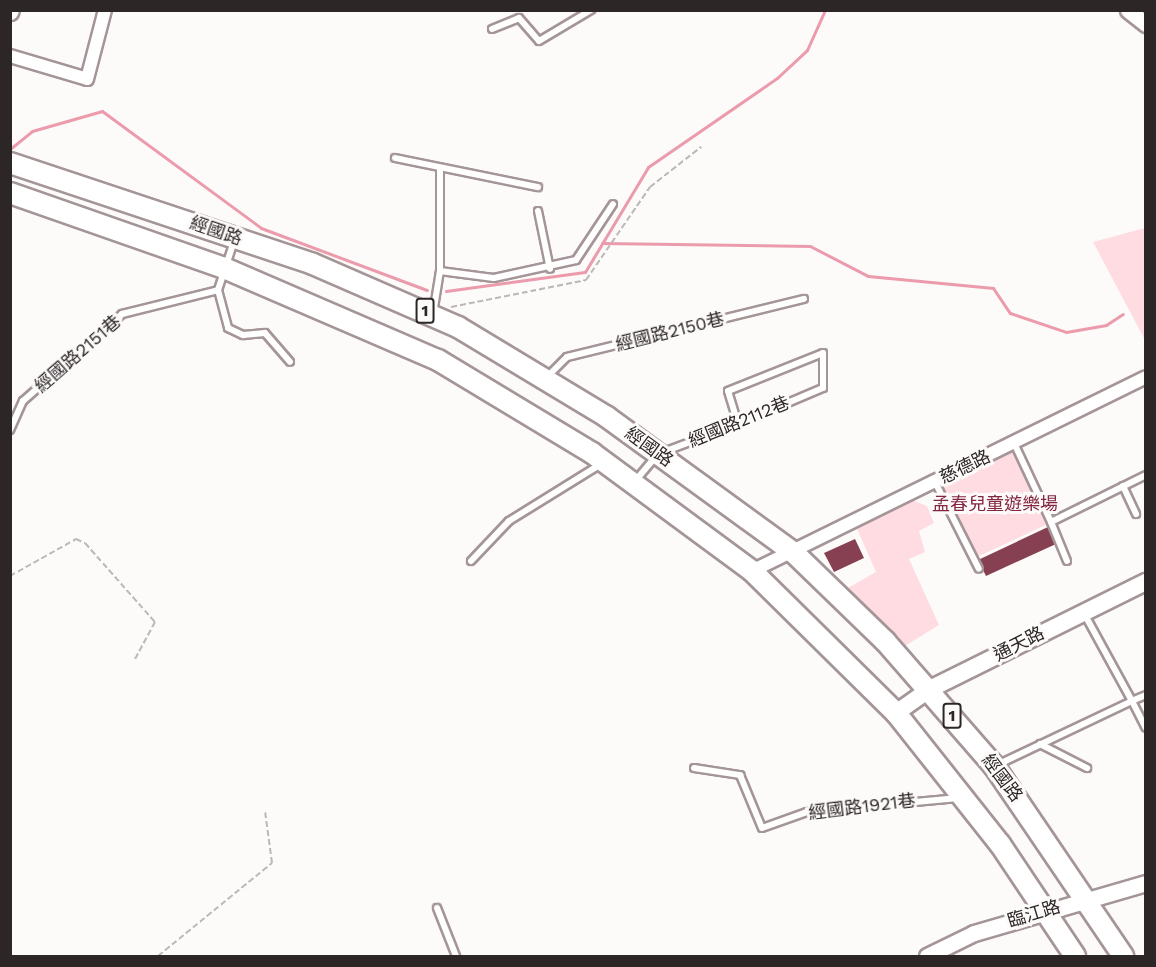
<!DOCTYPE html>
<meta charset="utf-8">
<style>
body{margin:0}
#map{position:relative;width:1156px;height:967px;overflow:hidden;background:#fdfafa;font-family:"Work Sans","Noto Sans TC",sans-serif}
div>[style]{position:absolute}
.green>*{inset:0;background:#fedce1}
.stream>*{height:3px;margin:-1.5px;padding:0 1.5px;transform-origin:1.5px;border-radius:1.5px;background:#eb9bab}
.building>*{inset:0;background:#864051}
.path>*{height:2px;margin-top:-1px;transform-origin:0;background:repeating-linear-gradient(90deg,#bcb8b9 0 6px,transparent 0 9px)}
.roads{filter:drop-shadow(2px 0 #a49597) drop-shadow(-2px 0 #a49597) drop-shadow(0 2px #a49597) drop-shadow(0 -2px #a49597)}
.service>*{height:6px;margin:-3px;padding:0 3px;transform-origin:3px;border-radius:3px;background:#fff}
.minor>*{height:12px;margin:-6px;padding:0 6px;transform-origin:6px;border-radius:6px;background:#fff}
.tertiary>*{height:15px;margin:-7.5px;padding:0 7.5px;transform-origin:7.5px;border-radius:7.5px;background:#fff}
.secondary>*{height:16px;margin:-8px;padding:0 8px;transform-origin:8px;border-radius:8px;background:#fff}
.primary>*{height:20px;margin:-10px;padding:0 10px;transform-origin:10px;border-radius:10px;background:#fff}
span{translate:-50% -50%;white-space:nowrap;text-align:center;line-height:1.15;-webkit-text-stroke:6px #fdfafa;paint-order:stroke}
.shield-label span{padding:2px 4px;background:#fdfafa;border:2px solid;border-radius:4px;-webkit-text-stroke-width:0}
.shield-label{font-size:16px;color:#2c2627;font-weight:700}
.street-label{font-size:18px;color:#2c2627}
.park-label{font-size:18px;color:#832741}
.frame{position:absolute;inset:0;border:12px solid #2c2627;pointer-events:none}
</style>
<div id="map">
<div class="green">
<i style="clip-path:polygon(1145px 228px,1146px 228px,1145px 340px,1093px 242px)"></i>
<i style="clip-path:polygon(1013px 449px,1048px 524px,977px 557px,942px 485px)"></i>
<i style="clip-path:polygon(904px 497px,927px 506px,934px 523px,919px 531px,925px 552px,909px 559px,939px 625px,895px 652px,837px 594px,876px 572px,854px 522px)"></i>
</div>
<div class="stream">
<i style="left:10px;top:149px;width:28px;rotate:-39deg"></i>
<i style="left:32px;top:131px;width:73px;rotate:-15.9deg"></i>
<i style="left:102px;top:111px;width:197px;rotate:36.3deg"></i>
<i style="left:261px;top:228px;width:177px;rotate:20.5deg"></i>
<i style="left:602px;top:243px;width:208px;rotate:0.8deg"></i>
<i style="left:810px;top:246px;width:65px;rotate:27.3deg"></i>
<i style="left:868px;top:276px;width:126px;rotate:5.5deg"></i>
<i style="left:993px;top:288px;width:30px;rotate:56deg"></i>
<i style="left:1010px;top:313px;width:59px;rotate:18.7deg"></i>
<i style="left:1066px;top:332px;width:41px;rotate:-9.9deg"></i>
<i style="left:1106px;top:325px;width:20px;rotate:-33deg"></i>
<i style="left:446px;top:291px;width:140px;rotate:-7.8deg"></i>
<i style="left:585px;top:272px;width:122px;rotate:-59deg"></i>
<i style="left:648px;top:167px;width:157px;rotate:-34.6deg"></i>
<i style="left:777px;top:78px;width:41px;rotate:-43deg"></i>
<i style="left:807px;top:50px;width:44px;rotate:-65.8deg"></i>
</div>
<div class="building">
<i style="clip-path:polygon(1048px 527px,1056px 544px,986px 576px,978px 560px)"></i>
<i style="clip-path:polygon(855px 539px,864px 558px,834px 572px,824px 553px)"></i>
</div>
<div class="path">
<i style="left:451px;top:307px;width:138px;rotate:-11.3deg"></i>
<i style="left:586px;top:280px;width:113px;rotate:-55.5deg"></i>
<i style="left:650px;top:187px;width:65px;rotate:-38.1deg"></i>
<i style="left:10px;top:576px;width:76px;rotate:-29.3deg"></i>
<i style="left:76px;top:539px;width:10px;rotate:24deg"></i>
<i style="left:85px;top:543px;width:106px;rotate:48.5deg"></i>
<i style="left:155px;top:622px;width:42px;rotate:118.4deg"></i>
<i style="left:158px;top:956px;width:147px;rotate:-39.2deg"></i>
<i style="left:272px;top:863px;width:52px;rotate:-97.7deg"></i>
</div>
<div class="roads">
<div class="service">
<i style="left:492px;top:29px;width:29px;rotate:-22deg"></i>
<i style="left:519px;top:18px;width:30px;rotate:49deg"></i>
<i style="left:539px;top:41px;width:61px;rotate:-30.8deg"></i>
<i style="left:395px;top:158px;width:146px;rotate:11.5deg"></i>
<i style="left:538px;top:211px;width:59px;rotate:78.3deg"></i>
<i style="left:440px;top:271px;width:54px;rotate:7.4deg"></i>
<i style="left:494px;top:278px;width:84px;rotate:-12.4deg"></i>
<i style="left:576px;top:260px;width:67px;rotate:-56.5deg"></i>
<i style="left:218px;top:290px;width:39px;rotate:75deg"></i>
<i style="left:228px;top:328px;width:17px;rotate:25deg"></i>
<i style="left:243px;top:335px;width:22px;rotate:-5deg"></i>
<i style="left:265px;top:333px;width:38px;rotate:49deg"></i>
<i style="left:433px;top:314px;width:44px;rotate:-80.8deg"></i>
<i style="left:440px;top:271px;width:102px;rotate:-90deg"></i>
<i style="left:547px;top:377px;width:28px;rotate:-45deg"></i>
<i style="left:567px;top:357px;width:244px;rotate:-13.8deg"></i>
<i style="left:10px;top:430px;width:32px;rotate:-66deg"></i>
<i style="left:23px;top:401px;width:132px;rotate:-41.3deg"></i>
<i style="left:122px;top:314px;width:99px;rotate:-14deg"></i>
<i style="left:218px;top:290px;width:52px;rotate:-71.9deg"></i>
<i style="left:1014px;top:443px;width:87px;rotate:64.9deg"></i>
<i style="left:1051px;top:522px;width:106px;rotate:-26.3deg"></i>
<i style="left:636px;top:480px;width:34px;rotate:-50deg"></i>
<i style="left:658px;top:454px;width:85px;rotate:-20.6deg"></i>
<i style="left:738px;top:424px;width:92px;rotate:-23deg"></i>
<i style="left:823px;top:388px;width:35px;rotate:-90deg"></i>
<i style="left:823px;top:353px;width:102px;rotate:158.2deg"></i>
<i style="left:728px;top:391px;width:34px;rotate:73deg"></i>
<i style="left:935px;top:482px;width:97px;rotate:63.2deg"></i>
<i style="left:1123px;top:486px;width:31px;rotate:65deg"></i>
<i style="left:1051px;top:522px;width:42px;rotate:67.7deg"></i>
<i style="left:471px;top:561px;width:55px;rotate:-46.5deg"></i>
<i style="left:509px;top:521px;width:108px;rotate:-31.8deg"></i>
<i style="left:1146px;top:695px;width:15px;rotate:157deg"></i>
<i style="left:1132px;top:701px;width:30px;rotate:63deg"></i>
<i style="left:1040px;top:744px;width:53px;rotate:27.1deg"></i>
<i style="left:997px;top:765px;width:149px;rotate:-25.4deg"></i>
<i style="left:1132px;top:701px;width:98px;rotate:-118.7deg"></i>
<i style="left:694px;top:768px;width:47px;rotate:8.7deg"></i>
<i style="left:740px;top:775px;width:57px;rotate:67.5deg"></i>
<i style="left:762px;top:828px;width:48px;rotate:-19.6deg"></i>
<i style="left:807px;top:812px;width:152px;rotate:-5.3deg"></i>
<i style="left:437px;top:908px;width:52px;rotate:68.4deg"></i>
</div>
<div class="minor">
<i style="left:10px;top:56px;width:80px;rotate:16.6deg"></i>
<i style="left:87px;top:79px;width:71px;rotate:-75.4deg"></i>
<i style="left:752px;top:571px;width:439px;rotate:-26.2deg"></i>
</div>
<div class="tertiary">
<i style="left:1128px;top:10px;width:23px;rotate:38deg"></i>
<i style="left:10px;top:12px;width:2px;rotate:-63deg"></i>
<i style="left:927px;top:956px;width:52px;rotate:-26.1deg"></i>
<i style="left:974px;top:933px;width:179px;rotate:-16.2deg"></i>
</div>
<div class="secondary">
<i style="left:896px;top:713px;width:42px;rotate:-35.2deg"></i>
<i style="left:930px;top:689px;width:241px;rotate:-26.4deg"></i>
</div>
<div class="primary">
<i style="left:10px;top:163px;width:319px;rotate:18.4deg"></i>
<i style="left:313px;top:264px;width:158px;rotate:23.5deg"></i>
<i style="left:458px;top:327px;width:174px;rotate:31.1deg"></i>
<i style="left:607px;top:417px;width:230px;rotate:36deg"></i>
<i style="left:793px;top:552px;width:128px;rotate:44.1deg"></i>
<i style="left:885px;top:641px;width:166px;rotate:48.9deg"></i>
<i style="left:994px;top:766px;width:230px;rotate:55.8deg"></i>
<i style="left:10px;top:193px;width:227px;rotate:19.3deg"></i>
<i style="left:224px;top:268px;width:233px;rotate:23.3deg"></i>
<i style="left:438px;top:360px;width:180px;rotate:31.1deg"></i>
<i style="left:592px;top:453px;width:199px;rotate:36.4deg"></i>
<i style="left:752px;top:571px;width:202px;rotate:44.6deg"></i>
<i style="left:896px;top:713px;width:167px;rotate:51.6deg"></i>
<i style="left:1000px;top:844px;width:135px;rotate:56.2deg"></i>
</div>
</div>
<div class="shield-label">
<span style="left:425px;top:311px">1</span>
<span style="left:952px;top:716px">1</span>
</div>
<div class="street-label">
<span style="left:216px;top:231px;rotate:19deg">經國路</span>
<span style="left:670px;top:332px;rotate:-14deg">經國路2150巷</span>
<span style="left:78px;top:354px;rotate:-41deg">經國路2151巷</span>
<span style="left:739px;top:422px;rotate:-22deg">經國路2112巷</span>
<span style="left:649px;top:447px;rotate:36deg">經國路</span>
<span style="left:965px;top:467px;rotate:-26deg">慈德路</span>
<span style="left:1019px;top:644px;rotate:-27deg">通天路</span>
<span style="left:1002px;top:778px;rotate:53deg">經國路</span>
<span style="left:862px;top:807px;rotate:-7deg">經國路1921巷</span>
<span style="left:1034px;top:914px;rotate:-17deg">臨江路</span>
</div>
<div class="park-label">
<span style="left:995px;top:504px">孟春兒童遊樂場</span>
</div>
<div class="frame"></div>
</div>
